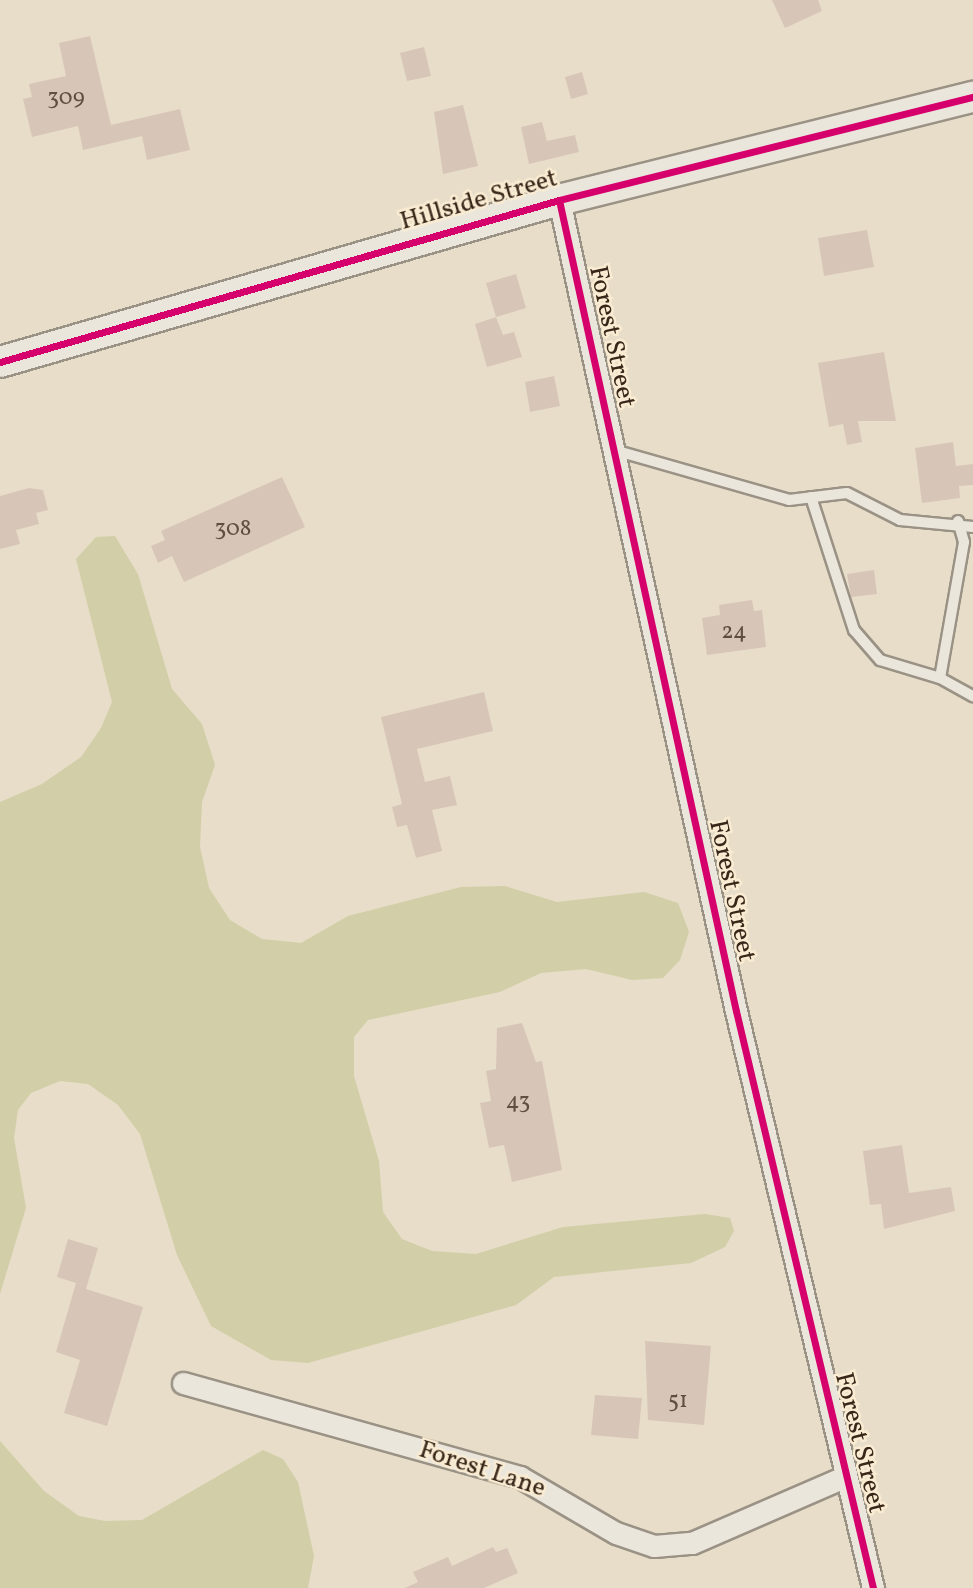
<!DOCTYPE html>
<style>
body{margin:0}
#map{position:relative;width:973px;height:1588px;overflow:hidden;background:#e8ddc8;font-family:Vollkorn,serif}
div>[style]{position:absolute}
.green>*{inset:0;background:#d2cea8}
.building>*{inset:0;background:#d7c6b7}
.roads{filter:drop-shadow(2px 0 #9a9285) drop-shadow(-2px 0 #9a9285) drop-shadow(0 2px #9a9285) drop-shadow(0 -2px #9a9285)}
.lane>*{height:10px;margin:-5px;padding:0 5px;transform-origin:5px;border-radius:5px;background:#ebe6dc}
.street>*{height:21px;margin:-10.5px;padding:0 10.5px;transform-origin:10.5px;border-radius:10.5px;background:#ebe6dc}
.secondary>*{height:30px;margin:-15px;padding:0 15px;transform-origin:15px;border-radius:15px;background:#ebe6dc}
.cycleway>*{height:7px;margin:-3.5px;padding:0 3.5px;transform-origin:3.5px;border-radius:3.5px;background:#d6006c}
span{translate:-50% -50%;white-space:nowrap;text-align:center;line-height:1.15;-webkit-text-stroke:5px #f9ecd2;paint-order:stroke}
.number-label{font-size:23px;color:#604f41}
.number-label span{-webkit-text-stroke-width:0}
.street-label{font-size:26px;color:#382619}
</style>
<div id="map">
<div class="green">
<i style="clip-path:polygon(115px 536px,138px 574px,172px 689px,202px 724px,215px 765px,202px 802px,200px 847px,209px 888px,230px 920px,262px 939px,301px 943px,348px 916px,461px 887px,505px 886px,557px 902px,644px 892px,678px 903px,689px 932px,680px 960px,663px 978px,632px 980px,586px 969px,541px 973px,500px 992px,368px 1020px,354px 1037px,354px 1076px,379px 1161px,383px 1212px,402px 1239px,432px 1251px,476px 1254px,563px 1227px,705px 1214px,730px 1218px,734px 1231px,725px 1247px,691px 1263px,554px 1277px,516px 1305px,308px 1363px,271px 1360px,211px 1326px,177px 1255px,140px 1134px,118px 1105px,88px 1084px,60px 1081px,31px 1093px,18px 1110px,14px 1138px,26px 1208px,0 1294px,0 802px,42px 784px,81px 757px,101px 728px,112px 702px,76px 559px,96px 537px)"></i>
<i style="clip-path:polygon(0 1441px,44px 1491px,79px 1516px,105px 1521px,142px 1520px,263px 1450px,283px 1459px,298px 1482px,314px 1556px,308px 1588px,0 1588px)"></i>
</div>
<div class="building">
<i style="clip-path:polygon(772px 0,818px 0,822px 11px,785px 28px)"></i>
<i style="clip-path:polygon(90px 36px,111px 125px,180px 109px,190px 150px,147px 160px,142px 136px,83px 150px,78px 126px,32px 137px,23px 99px,32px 97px,29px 84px,66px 76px,59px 43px)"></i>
<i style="clip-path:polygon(424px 47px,431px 76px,407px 81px,400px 53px)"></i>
<i style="clip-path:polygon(582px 72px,588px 94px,571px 99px,565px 77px)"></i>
<i style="clip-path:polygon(463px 105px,478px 166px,443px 174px,434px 112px)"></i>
<i style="clip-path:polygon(542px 122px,547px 141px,575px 135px,579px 152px,529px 164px,521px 127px)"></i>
<i style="clip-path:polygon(867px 230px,874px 267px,824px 276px,818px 238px)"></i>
<i style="clip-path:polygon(516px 274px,526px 308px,496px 317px,486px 283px)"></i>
<i style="clip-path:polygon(496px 317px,503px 335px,514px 332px,522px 357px,487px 367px,475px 324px)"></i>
<i style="clip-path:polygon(884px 352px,896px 421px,858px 421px,862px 442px,847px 445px,843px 424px,829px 427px,818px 363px)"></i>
<i style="clip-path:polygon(554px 376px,560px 406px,530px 412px,525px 382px)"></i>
<i style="clip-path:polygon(953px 442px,956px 466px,973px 464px,973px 485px,959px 486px,960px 498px,922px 503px,915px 448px)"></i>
<i style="clip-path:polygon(282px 477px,305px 527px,184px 582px,172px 556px,158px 563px,151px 546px,165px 540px,161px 531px)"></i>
<i style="clip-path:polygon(29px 488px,43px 490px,48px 510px,36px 513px,39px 524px,16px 530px,20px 544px,0 549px,0 496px)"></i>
<i style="clip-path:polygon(874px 570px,877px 594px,851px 597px,847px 574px)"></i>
<i style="clip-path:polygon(752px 600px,754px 611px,762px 610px,766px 647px,707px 655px,702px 618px,720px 615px,719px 605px)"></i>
<i style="clip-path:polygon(484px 692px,493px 731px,417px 749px,425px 782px,450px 776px,457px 805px,432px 810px,442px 851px,416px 858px,407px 825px,397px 827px,392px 807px,402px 804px,381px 717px)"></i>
<i style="clip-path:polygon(522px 1023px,536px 1062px,542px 1061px,562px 1170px,512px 1182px,504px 1145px,489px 1148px,480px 1103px,491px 1101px,486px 1071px,496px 1069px,497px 1028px)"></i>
<i style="clip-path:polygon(902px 1145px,909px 1193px,951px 1187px,955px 1211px,884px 1229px,881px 1204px,870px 1205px,863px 1151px)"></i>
<i style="clip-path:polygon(68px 1239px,98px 1248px,86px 1289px,143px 1307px,107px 1426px,64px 1413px,80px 1360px,56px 1352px,76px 1283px,57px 1277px)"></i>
<i style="clip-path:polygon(645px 1341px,711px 1346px,704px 1425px,648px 1420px)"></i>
<i style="clip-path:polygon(595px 1395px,642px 1398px,638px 1439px,591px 1435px)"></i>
<i style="clip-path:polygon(493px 1547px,496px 1552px,507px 1548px,518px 1573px,484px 1588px,405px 1588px,418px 1582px,413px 1572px,448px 1557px,452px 1566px)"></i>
</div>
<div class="roads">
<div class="lane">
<i style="left:614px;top:450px;width:182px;rotate:15.9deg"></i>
<i style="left:789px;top:500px;width:58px;rotate:-6.9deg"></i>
<i style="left:847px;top:493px;width:59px;rotate:27deg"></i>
<i style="left:900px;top:520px;width:73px;rotate:5.5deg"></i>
<i style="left:811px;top:497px;width:140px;rotate:72.1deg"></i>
<i style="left:854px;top:630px;width:40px;rotate:49deg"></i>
<i style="left:880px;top:660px;width:63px;rotate:16.7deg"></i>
<i style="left:958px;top:521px;width:22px;rotate:74deg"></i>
<i style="left:964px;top:542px;width:138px;rotate:100deg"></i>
<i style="left:940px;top:678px;width:38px;rotate:29deg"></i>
</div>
<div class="street">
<i style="left:559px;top:200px;width:830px;rotate:77.69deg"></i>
<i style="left:736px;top:1011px;width:593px;rotate:76.64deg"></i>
<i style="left:183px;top:1383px;width:350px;rotate:15.6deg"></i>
<i style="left:520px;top:1477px;width:111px;rotate:30.3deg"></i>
<i style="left:616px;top:1533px;width:40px;rotate:18.9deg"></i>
<i style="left:654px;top:1546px;width:38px;rotate:-5deg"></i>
<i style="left:692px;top:1543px;width:168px;rotate:-23.5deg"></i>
</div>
<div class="secondary">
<i style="left:0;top:362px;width:582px;rotate:-16.16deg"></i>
<i style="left:559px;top:200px;width:427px;rotate:-14deg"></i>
</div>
</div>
<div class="cycleway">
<i style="left:559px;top:200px;width:830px;rotate:77.69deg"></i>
<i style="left:736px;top:1011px;width:593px;rotate:76.64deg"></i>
<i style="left:0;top:362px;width:582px;rotate:-16.16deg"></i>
<i style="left:559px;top:200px;width:427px;rotate:-14deg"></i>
</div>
<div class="number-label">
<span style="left:66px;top:98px">309</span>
<span style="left:233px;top:529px">308</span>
<span style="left:734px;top:632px">24</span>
<span style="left:518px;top:1102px">43</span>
<span style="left:678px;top:1401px">51</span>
</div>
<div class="street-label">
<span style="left:479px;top:201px;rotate:-16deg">Hillside Street</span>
<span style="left:611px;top:337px;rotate:78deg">Forest Street</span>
<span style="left:731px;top:891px;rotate:78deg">Forest Street</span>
<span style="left:859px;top:1443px;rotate:76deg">Forest Street</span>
<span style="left:482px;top:1470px;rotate:18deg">Forest Lane</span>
</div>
</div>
